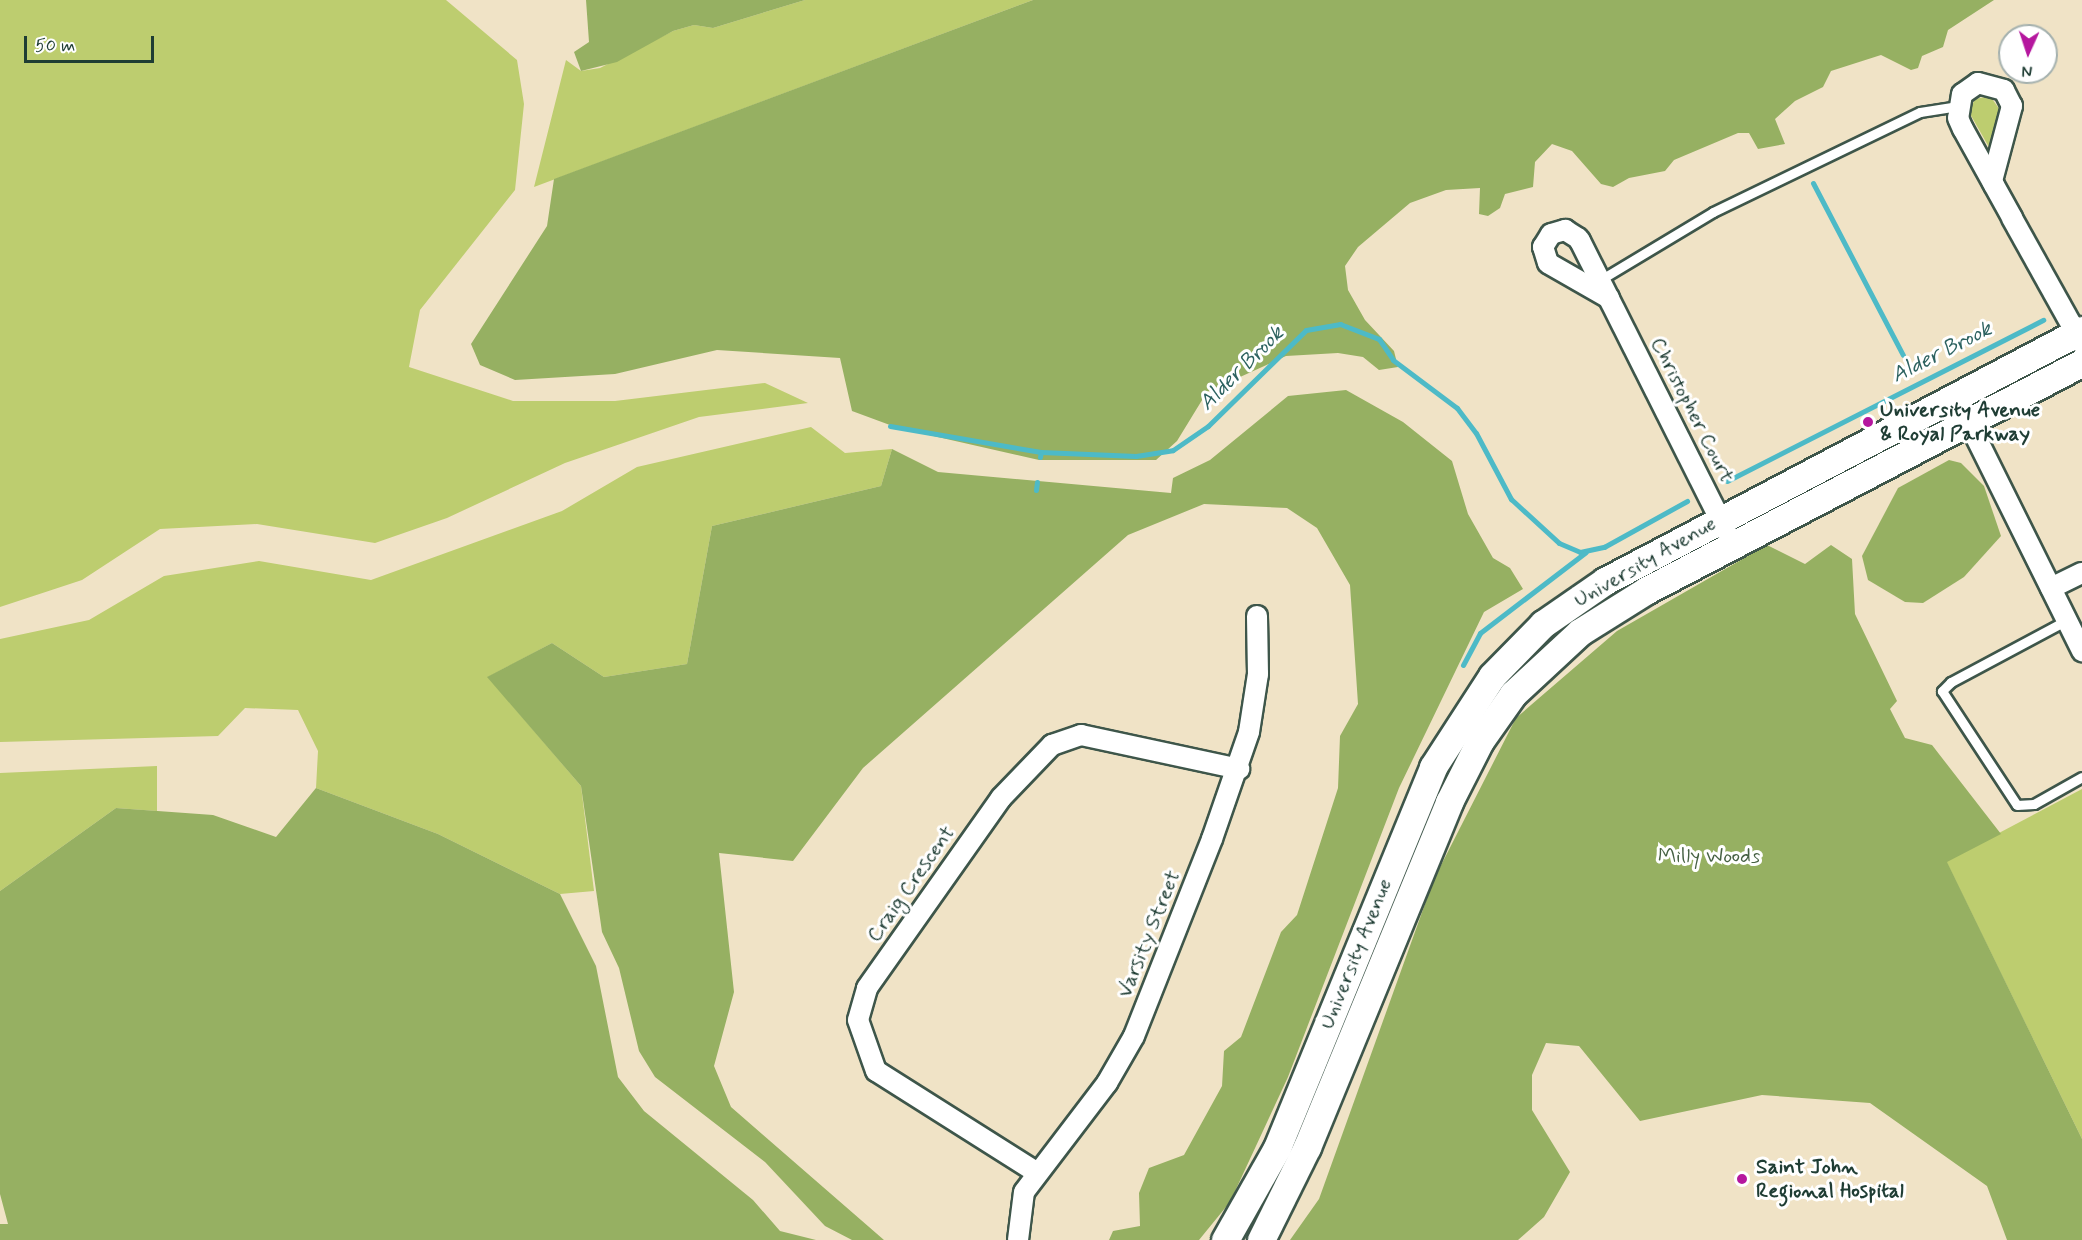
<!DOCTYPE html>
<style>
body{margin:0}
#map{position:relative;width:2082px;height:1240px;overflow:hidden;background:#f0e3c6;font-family:Mynerve,sans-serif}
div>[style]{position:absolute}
.green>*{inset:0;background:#bdcd6f}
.forest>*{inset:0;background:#96b062}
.stream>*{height:5px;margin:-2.5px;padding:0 2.5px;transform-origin:2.5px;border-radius:2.5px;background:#4dbac7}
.roads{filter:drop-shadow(2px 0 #3e564a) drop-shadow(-2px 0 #3e564a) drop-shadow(0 2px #3e564a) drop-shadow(0 -2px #3e564a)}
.service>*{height:9px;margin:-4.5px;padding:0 4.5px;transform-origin:4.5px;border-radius:4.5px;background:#fff}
.minor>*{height:20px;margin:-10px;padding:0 10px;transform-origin:10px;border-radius:10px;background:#fff}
.secondary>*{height:27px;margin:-13.5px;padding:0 13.5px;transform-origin:13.5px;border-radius:13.5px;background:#fff}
.dots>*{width:16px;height:16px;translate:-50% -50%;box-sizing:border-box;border:3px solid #fff;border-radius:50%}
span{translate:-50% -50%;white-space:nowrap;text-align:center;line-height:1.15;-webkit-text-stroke:6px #fff;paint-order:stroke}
.street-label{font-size:21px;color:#1f3d34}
.poi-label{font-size:21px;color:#1f3d34;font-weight:700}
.left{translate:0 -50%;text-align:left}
.park-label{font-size:21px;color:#466143}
.water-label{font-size:22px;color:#2d6260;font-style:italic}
.north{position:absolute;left:1998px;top:24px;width:60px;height:60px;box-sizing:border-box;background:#fff;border:2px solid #a5b1ae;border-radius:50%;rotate:183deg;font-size:16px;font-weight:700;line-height:24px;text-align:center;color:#1f3d34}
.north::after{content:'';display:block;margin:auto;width:21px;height:27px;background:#b5179e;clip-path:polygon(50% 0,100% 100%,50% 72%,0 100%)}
.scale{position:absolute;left:24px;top:36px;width:130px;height:27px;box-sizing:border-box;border:3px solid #1f3d34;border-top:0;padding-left:8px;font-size:18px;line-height:21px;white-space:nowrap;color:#1f3d34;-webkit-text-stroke:4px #fff;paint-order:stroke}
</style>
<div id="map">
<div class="green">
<i style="clip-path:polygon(0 0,446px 0,517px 60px,524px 104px,515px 190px,420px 310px,409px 367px,513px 401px,615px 401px,765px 383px,808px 403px,699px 417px,565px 463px,447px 518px,375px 543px,257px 524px,160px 529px,82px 580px,0 607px)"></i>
<i style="clip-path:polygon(805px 0,1033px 0,534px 187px,566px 60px,581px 71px,600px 68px,673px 31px,694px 25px,713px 28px)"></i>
<i style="clip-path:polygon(1990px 96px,2000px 110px,1990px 149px,1969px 112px,1975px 99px)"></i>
<i style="clip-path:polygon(811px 427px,845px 453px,892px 449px,881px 486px,712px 526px,687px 664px,604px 677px,552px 643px,488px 677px,581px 786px,594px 891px,560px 894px,438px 834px,316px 788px,318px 751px,298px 710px,245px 708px,218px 736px,0 742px,0 639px,89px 620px,164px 576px,259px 561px,371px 580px,562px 511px,637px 467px)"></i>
<i style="clip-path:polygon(157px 766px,157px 811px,116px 808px,0 891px,0 773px)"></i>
<i style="clip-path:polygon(2082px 789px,2082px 1139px,1946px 861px)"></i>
</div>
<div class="forest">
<i style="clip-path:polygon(586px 0,805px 0,713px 28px,694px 25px,673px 31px,617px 62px,581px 71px,574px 52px,589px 42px)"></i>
<i style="clip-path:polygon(1033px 0,1994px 0,1948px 30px,1943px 47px,1922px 56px,1918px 68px,1911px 70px,1881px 55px,1831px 71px,1823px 87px,1795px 101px,1775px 119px,1785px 144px,1758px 149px,1749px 133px,1738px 133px,1674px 160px,1665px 171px,1629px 178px,1613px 187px,1601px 184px,1572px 151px,1552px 144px,1535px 162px,1533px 187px,1505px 194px,1500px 208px,1488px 216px,1479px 214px,1480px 188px,1446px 190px,1410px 203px,1358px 247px,1345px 266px,1348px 290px,1365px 320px,1394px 351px,1398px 367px,1379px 370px,1363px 357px,1338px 353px,1286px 356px,1207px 392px,1177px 441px,1156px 460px,1039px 460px,898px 428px,852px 411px,840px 358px,717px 350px,615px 374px,515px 380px,480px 365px,471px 344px,547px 226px,554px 179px)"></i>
<i style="clip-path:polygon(1346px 390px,1403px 422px,1452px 461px,1468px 514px,1493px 558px,1510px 568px,1523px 589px,1484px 612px,1399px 788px,1288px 1077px,1230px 1202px,1199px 1240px,1109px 1240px,1113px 1231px,1140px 1226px,1139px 1193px,1149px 1168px,1184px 1155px,1222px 1086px,1224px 1051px,1241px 1037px,1281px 932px,1297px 915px,1338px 788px,1340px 736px,1358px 704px,1350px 585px,1317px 528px,1287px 508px,1204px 504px,1128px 535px,863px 768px,793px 861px,719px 853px,734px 992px,714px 1066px,731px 1107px,884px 1240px,852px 1240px,825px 1226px,765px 1162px,655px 1077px,639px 1051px,619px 968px,602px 932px,581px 786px,487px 677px,552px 643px,604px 677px,687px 664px,712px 526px,881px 486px,892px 449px,938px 472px,1171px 493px,1173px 478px,1210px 460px,1288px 396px)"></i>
<i style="clip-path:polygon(1949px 460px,1961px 463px,1984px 486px,2001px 536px,1964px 577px,1923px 603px,1905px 602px,1868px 580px,1862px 556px,1898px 488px)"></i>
<i style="clip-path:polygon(1767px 545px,1805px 564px,1831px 545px,1852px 559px,1855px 614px,1897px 701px,1890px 709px,1905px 738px,1932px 745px,2001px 834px,1947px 862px,2082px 1139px,2082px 1240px,2007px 1240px,1987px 1186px,1870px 1103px,1762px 1095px,1640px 1121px,1579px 1046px,1546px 1043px,1532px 1075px,1532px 1110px,1570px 1172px,1544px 1217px,1518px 1240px,1290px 1240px,1319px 1199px,1434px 879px,1516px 718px,1617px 631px)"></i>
<i style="clip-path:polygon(316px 788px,438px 834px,560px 894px,596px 966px,618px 1077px,644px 1111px,753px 1200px,780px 1231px,816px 1240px,0 1240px,0 1224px,8px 1224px,0 1194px,0 891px,116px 808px,213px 815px,276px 837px)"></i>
</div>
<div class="stream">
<i style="left:1813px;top:183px;width:194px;rotate:62.4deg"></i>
<i style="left:890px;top:426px;width:153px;rotate:9.8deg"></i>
<i style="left:1040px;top:457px;width:5px;rotate:-79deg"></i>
<i style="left:1041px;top:452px;width:95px;rotate:2.4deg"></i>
<i style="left:1136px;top:456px;width:37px;rotate:-9deg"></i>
<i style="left:1173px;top:450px;width:42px;rotate:-34.4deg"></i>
<i style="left:1208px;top:426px;width:137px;rotate:-44.4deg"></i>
<i style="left:1306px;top:330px;width:35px;rotate:-10deg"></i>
<i style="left:1340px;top:324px;width:42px;rotate:21deg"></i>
<i style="left:1379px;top:339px;width:25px;rotate:56deg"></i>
<i style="left:1393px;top:360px;width:80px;rotate:36.9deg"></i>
<i style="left:1457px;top:408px;width:31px;rotate:53deg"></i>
<i style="left:1476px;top:433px;width:75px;rotate:62.1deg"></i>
<i style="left:1511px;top:499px;width:65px;rotate:42.5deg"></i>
<i style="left:1559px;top:543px;width:23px;rotate:23deg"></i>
<i style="left:1580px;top:552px;width:25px;rotate:-12deg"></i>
<i style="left:1604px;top:547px;width:95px;rotate:-29deg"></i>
<i style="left:1727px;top:481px;width:355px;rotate:-27deg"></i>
<i style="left:1036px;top:490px;width:8px;rotate:-83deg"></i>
<i style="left:1463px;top:665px;width:36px;rotate:-62deg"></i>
<i style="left:1480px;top:633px;width:133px;rotate:-37.4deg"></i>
</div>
<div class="roads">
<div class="service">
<i style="left:1600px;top:280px;width:132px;rotate:-31deg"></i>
<i style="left:1713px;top:212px;width:230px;rotate:-25.8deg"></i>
<i style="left:1920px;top:112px;width:37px;rotate:-9deg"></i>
<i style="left:2067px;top:620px;width:132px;rotate:151.9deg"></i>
<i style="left:1951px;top:682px;width:13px;rotate:135deg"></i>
<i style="left:1942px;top:691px;width:136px;rotate:56.7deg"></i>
<i style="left:2017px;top:805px;width:17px;rotate:-3deg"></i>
<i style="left:2034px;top:804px;width:55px;rotate:-29.4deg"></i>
</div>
<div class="minor">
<i style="left:1992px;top:181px;width:78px;rotate:-75.1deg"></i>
<i style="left:2012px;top:106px;width:18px;rotate:-117deg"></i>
<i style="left:2004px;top:90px;width:27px;rotate:-165deg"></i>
<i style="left:1978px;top:83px;width:19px;rotate:145deg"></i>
<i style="left:1962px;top:94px;width:24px;rotate:99deg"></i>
<i style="left:1958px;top:118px;width:12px;rotate:66deg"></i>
<i style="left:1963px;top:129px;width:64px;rotate:61deg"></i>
<i style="left:1994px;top:185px;width:38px;rotate:61deg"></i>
<i style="left:2012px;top:218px;width:144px;rotate:60.9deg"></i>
<i style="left:1609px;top:298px;width:70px;rotate:-150.2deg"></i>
<i style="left:1548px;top:263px;width:17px;rotate:-107deg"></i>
<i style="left:1543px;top:247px;width:15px;rotate:-58deg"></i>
<i style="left:1551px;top:234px;width:15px;rotate:-16deg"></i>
<i style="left:1565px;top:230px;width:15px;rotate:32deg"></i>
<i style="left:1578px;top:238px;width:4px;rotate:56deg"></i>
<i style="left:1580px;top:241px;width:325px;rotate:63.3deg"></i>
<i style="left:1956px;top:397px;width:284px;rotate:63.6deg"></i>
<i style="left:2051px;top:588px;width:34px;rotate:-26deg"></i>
<i style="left:1036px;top:1172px;width:189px;rotate:-147.7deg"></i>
<i style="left:876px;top:1071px;width:54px;rotate:-109.4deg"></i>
<i style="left:858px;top:1020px;width:33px;rotate:-74deg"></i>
<i style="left:867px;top:988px;width:232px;rotate:-54.8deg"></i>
<i style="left:1001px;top:798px;width:74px;rotate:-46.1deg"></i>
<i style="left:1052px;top:745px;width:31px;rotate:-19deg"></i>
<i style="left:1081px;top:735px;width:162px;rotate:12.1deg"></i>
<i style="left:1018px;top:1240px;width:48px;rotate:-82.9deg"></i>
<i style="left:1024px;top:1192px;width:137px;rotate:-52.7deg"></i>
<i style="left:1107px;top:1083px;width:54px;rotate:-60.1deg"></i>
<i style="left:1134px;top:1036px;width:212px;rotate:-68.4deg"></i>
<i style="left:1212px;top:839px;width:113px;rotate:-70.9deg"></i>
<i style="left:1249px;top:732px;width:59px;rotate:-81.2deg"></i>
<i style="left:1258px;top:674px;width:58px;rotate:-91deg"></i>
</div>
<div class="secondary">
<i style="left:1225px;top:1240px;width:106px;rotate:-60.5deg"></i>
<i style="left:1277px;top:1148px;width:412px;rotate:-67.7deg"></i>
<i style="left:1433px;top:767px;width:108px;rotate:-57deg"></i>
<i style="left:1492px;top:676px;width:73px;rotate:-45.6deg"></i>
<i style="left:1543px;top:624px;width:75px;rotate:-34.7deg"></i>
<i style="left:1605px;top:581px;width:539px;rotate:-27.75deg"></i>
<i style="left:1261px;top:1240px;width:104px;rotate:-63.7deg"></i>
<i style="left:1307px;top:1147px;width:373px;rotate:-67.6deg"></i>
<i style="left:1449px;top:802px;width:68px;rotate:-63.1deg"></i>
<i style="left:1480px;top:741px;width:57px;rotate:-54.9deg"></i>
<i style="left:1513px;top:694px;width:91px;rotate:-42.8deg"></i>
<i style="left:1580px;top:632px;width:79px;rotate:-32.1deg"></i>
<i style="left:1647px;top:590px;width:491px;rotate:-27.6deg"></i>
</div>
</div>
<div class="dots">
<i style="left:1868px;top:422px;background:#b5179e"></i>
<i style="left:1742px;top:1179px;background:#b5179e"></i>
</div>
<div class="street-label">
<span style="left:1692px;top:410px;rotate:63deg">Christopher Court</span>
<span style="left:1645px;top:562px;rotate:-30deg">University Avenue</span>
<span style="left:911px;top:884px;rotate:-55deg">Craig Crescent</span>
<span style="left:1149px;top:934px;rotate:-68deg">Varsity Street</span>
<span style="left:1356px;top:954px;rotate:-68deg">University Avenue</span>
</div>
<div class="poi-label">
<span class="left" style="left:1880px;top:422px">University Avenue<br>&amp; Royal Parkway</span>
<span class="left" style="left:1756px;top:1179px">Saint John<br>Regional Hospital</span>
</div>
<div class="park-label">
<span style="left:1709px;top:856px">Milly Woods</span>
</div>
<div class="water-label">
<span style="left:1942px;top:353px;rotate:-27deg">Alder Brook</span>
<span style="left:1242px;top:369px;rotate:-45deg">Alder Brook</span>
</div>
<div class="north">N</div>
<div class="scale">50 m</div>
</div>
